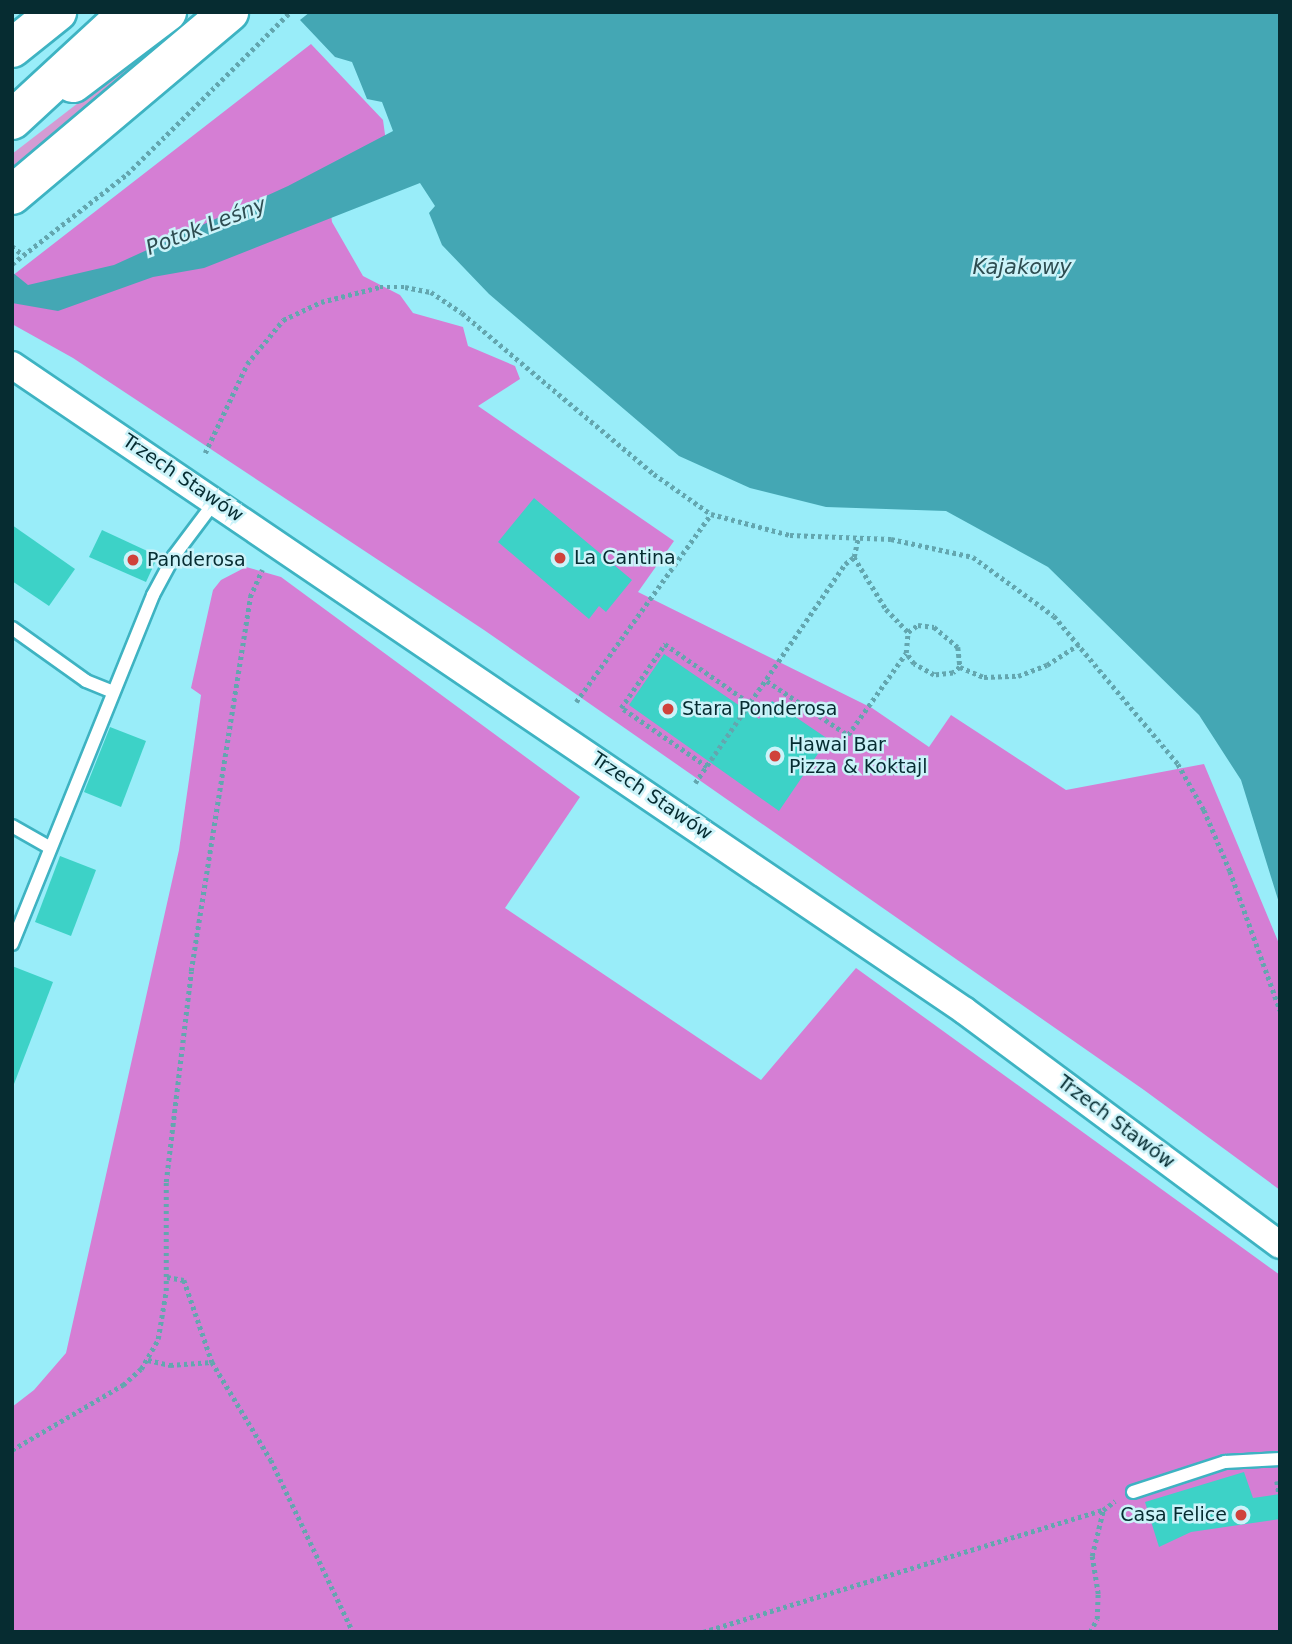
<!DOCTYPE html>
<meta charset="utf-8">
<style>
body{margin:0}
#map{position:relative;width:1292px;height:1644px;overflow:hidden;background:#99edf9;font-family:"DejaVu Sans",sans-serif}
div>[style]{position:absolute}
.green>*{inset:0;background:#d49bd3}
.forest>*{inset:0;background:#d57ed4}
.water>*{inset:0;background:#44a7b4}
.building>*{inset:0;background:#3dd2c7}
.path>*{height:4.5px;margin-top:-2.25px;transform-origin:0;background:repeating-linear-gradient(90deg,#63a6af 0 3.5px,transparent 0 7px)}
.roads{filter:drop-shadow(2px 0 #3eb3c2) drop-shadow(-2px 0 #3eb3c2) drop-shadow(0 2px #3eb3c2) drop-shadow(0 -2px #3eb3c2)}
.service>*{height:12px;margin:-6px;padding:0 6px;transform-origin:6px;border-radius:6px;background:#fff}
.minor>*{height:26px;margin:-13px;padding:0 13px;transform-origin:13px;border-radius:13px;background:#fff}
.trunk>*{height:38px;margin:-19px;padding:0 19px;transform-origin:19px;border-radius:19px;background:#fff}
.motorway>*{height:38px;margin:-19px;padding:0 19px;transform-origin:19px;border-radius:19px;background:#fff}
.dots>*{width:19px;height:19px;translate:-50% -50%;box-sizing:border-box;border:4px solid #cbf3f9;border-radius:50%}
span{translate:-50% -50%;white-space:nowrap;text-align:center;line-height:1.15;-webkit-text-stroke:5px #cbf3f9;paint-order:stroke}
.street-label{font-size:19px;color:#062c31}
.poi-label{font-size:19px;color:#062c31}
.left{translate:0 -50%;text-align:left}
.right{translate:-100% -50%;text-align:right}
.water-label{font-size:21px;color:#2e4d51;font-style:italic}
.frame{position:absolute;inset:0;border:14px solid #062c31;pointer-events:none}
</style>
<div id="map">
<div class="green">
<i style="clip-path:polygon(196px 12px,203px 12px,12px 172px,12px 154px)"></i>
</div>
<div class="forest">
<i style="clip-path:polygon(311px 44px,383px 120px,387px 149px,326px 174px,332px 222px,363px 276px,400px 295px,413px 313px,463px 327px,468px 346px,515px 366px,520px 379px,478px 406px,674px 541px,638px 592px,872px 708px,929px 747px,951px 715px,1066px 790px,1204px 764px,1280px 946px,1280px 1190px,1144px 1090px,484px 630px,73px 358px,12px 324px,12px 276px)"></i>
<i style="clip-path:polygon(246px 567px,281px 577px,580px 797px,505px 908px,761px 1080px,856px 968px,1280px 1275px,1280px 1632px,12px 1632px,12px 1407px,34px 1390px,66px 1353px,179px 850px,201px 695px,191px 688px,213px 590px,221px 580px)"></i>
</div>
<div class="water">
<i style="clip-path:polygon(310px 12px,1280px 12px,1280px 906px,1241px 780px,1199px 715px,1048px 567px,946px 511px,826px 507px,750px 488px,679px 456px,489px 294px,442px 245px,429px 213px,435px 206px,420px 183px,204px 268px,153px 277px,58px 311px,12px 303px,12px 272px,28px 285px,114px 265px,288px 186px,393px 131px,382px 102px,367px 99px,352px 62px,335px 57px,300px 20px)"></i>
</div>
<div class="building">
<i style="clip-path:polygon(534px 498px,632px 580px,606px 612px,599px 606px,589px 619px,498px 542px)"></i>
<i style="clip-path:polygon(12px 525px,75px 569px,49px 606px,12px 581px)"></i>
<i style="clip-path:polygon(102px 530px,158px 556px,146px 582px,89px 557px)"></i>
<i style="clip-path:polygon(664px 654px,759px 719px,772px 701px,828px 739px,779px 811px,629px 705px)"></i>
<i style="clip-path:polygon(110px 727px,146px 741px,121px 807px,84px 792px)"></i>
<i style="clip-path:polygon(60px 856px,96px 870px,71px 936px,35px 922px)"></i>
<i style="clip-path:polygon(12px 966px,53px 982px,14px 1084px,12px 1083px)"></i>
<i style="clip-path:polygon(1244px 1472px,1253px 1498px,1280px 1494px,1280px 1519px,1191px 1532px,1159px 1547px,1145px 1502px)"></i>
</div>
<div class="path">
<i style="left:12px;top:246px;width:14px;rotate:39deg"></i>
<i style="left:12px;top:264px;width:146px;rotate:-38deg"></i>
<i style="left:127px;top:174px;width:230px;rotate:-44.8deg"></i>
<i style="left:205px;top:453px;width:98px;rotate:-64.7deg"></i>
<i style="left:247px;top:364px;width:57px;rotate:-50.7deg"></i>
<i style="left:283px;top:320px;width:42px;rotate:-25.3deg"></i>
<i style="left:321px;top:302px;width:61px;rotate:-14.3deg"></i>
<i style="left:380px;top:287px;width:25px"></i>
<i style="left:405px;top:287px;width:26px;rotate:11deg"></i>
<i style="left:431px;top:292px;width:37px;rotate:34deg"></i>
<i style="left:462px;top:313px;width:251px;rotate:40deg"></i>
<i style="left:654px;top:474px;width:70px;rotate:35.1deg"></i>
<i style="left:711px;top:514px;width:82px;rotate:14.9deg"></i>
<i style="left:790px;top:535px;width:101px;rotate:2.3deg"></i>
<i style="left:891px;top:539px;width:84px;rotate:12.4deg"></i>
<i style="left:973px;top:557px;width:100px;rotate:36.1deg"></i>
<i style="left:1054px;top:616px;width:193px;rotate:50deg"></i>
<i style="left:1178px;top:764px;width:53px;rotate:60.5deg"></i>
<i style="left:1204px;top:810px;width:66px;rotate:66.9deg"></i>
<i style="left:1230px;top:871px;width:148px;rotate:70.2deg"></i>
<i style="left:854px;top:557px;width:61px;rotate:58.4deg"></i>
<i style="left:886px;top:609px;width:32px;rotate:46deg"></i>
<i style="left:918px;top:625px;width:16px;rotate:7deg"></i>
<i style="left:934px;top:627px;width:31px;rotate:40deg"></i>
<i style="left:958px;top:647px;width:20px;rotate:84deg"></i>
<i style="left:960px;top:667px;width:9px;rotate:139deg"></i>
<i style="left:953px;top:673px;width:19px;rotate:174deg"></i>
<i style="left:934px;top:675px;width:23px;rotate:-151deg"></i>
<i style="left:914px;top:664px;width:14px;rotate:-126deg"></i>
<i style="left:906px;top:653px;width:21px;rotate:-85deg"></i>
<i style="left:908px;top:632px;width:12px;rotate:-35deg"></i>
<i style="left:960px;top:667px;width:26px;rotate:23deg"></i>
<i style="left:984px;top:677px;width:34px;rotate:-2deg"></i>
<i style="left:1018px;top:676px;width:31px;rotate:-21deg"></i>
<i style="left:1047px;top:665px;width:38px;rotate:-33deg"></i>
<i style="left:767px;top:681px;width:97px;rotate:33.7deg"></i>
<i style="left:848px;top:735px;width:100px;rotate:-54.7deg"></i>
<i style="left:576px;top:702px;width:231px;rotate:-54.3deg"></i>
<i style="left:707px;top:767px;width:104px;rotate:-145.5deg"></i>
<i style="left:621px;top:708px;width:78px;rotate:-55.5deg"></i>
<i style="left:665px;top:644px;width:105px;rotate:34.9deg"></i>
<i style="left:695px;top:783px;width:265px;rotate:-55.6deg"></i>
<i style="left:845px;top:564px;width:11px;rotate:-38deg"></i>
<i style="left:854px;top:557px;width:19px;rotate:-78deg"></i>
<i style="left:167px;top:1277px;width:17px;rotate:10deg"></i>
<i style="left:184px;top:1280px;width:87px;rotate:71.1deg"></i>
<i style="left:212px;top:1362px;width:114px;rotate:59deg"></i>
<i style="left:271px;top:1460px;width:191px;rotate:64.5deg"></i>
<i style="left:148px;top:1360px;width:23px;rotate:13deg"></i>
<i style="left:170px;top:1365px;width:42px;rotate:-4.1deg"></i>
<i style="left:12px;top:1450px;width:129px;rotate:-30.4deg"></i>
<i style="left:123px;top:1385px;width:24px;rotate:-42deg"></i>
<i style="left:141px;top:1369px;width:34px;rotate:-60deg"></i>
<i style="left:158px;top:1339px;width:49px;rotate:-80.5deg"></i>
<i style="left:166px;top:1291px;width:109px;rotate:-90deg"></i>
<i style="left:166px;top:1182px;width:212px;rotate:-83.2deg"></i>
<i style="left:191px;top:971px;width:379px;rotate:-81deg"></i>
<i style="left:250px;top:597px;width:30px;rotate:-66deg"></i>
<i style="left:1277px;top:1481px;width:13px;rotate:81deg"></i>
<i style="left:703px;top:1632px;width:418px;rotate:-17deg"></i>
<i style="left:1103px;top:1510px;width:15px;rotate:-37deg"></i>
<i style="left:1090px;top:1632px;width:15px;rotate:-62deg"></i>
<i style="left:1097px;top:1619px;width:25px;rotate:-88deg"></i>
<i style="left:1098px;top:1594px;width:38px;rotate:-99deg"></i>
<i style="left:1092px;top:1556px;width:46px;rotate:-76.3deg"></i>
</div>
<div class="roads">
<div class="service">
<i style="left:12px;top:628px;width:91px;rotate:35.6deg"></i>
<i style="left:86px;top:681px;width:27px;rotate:22deg"></i>
<i style="left:12px;top:826px;width:43px;rotate:29.6deg"></i>
<i style="left:12px;top:944px;width:376px;rotate:-68deg"></i>
<i style="left:153px;top:595px;width:44px;rotate:-61.7deg"></i>
<i style="left:174px;top:556px;width:70px;rotate:-53.1deg"></i>
<i style="left:1133px;top:1492px;width:97px;rotate:-18.1deg"></i>
<i style="left:1225px;top:1462px;width:55px;rotate:-3.1deg"></i>
</div>
<div class="minor">
<i style="left:12px;top:365px;width:1151px;rotate:34.13deg"></i>
<i style="left:965px;top:1011px;width:392px;rotate:36.6deg"></i>
</div>
<div class="trunk">
<i style="left:73px;top:83px;width:118px;rotate:-37.1deg"></i>
<i style="left:12px;top:195px;width:284px;rotate:-40.1deg"></i>
</div>
<div class="motorway">
<i style="left:12px;top:48px;width:58px;rotate:-38.7deg"></i>
<i style="left:12px;top:120px;width:159px;rotate:-42.7deg"></i>
</div>
</div>
<div class="dots">
<i style="left:560px;top:558px;background:#d0423b"></i>
<i style="left:133px;top:560px;background:#d0423b"></i>
<i style="left:668px;top:709px;background:#d0423b"></i>
<i style="left:775px;top:756px;background:#d0423b"></i>
<i style="left:1241px;top:1515px;background:#d0423b"></i>
</div>
<div class="street-label">
<span style="left:183px;top:478px;rotate:34deg">Trzech Stawów</span>
<span style="left:652px;top:796px;rotate:34deg">Trzech Stawów</span>
<span style="left:1116px;top:1122px;rotate:37deg">Trzech Stawów</span>
</div>
<div class="poi-label">
<span class="left" style="left:574px;top:558px">La Cantina</span>
<span class="left" style="left:147px;top:560px">Panderosa</span>
<span class="left" style="left:682px;top:709px">Stara Ponderosa</span>
<span class="left" style="left:789px;top:756px">Hawai Bar<br>Pizza &amp; Koktajl</span>
<span class="right" style="left:1227px;top:1515px">Casa Felice</span>
</div>
<div class="water-label">
<span style="left:206px;top:226px;rotate:-21deg">Potok Leśny</span>
<span style="left:1022px;top:267px">Kajakowy</span>
</div>
<div class="frame"></div>
</div>
